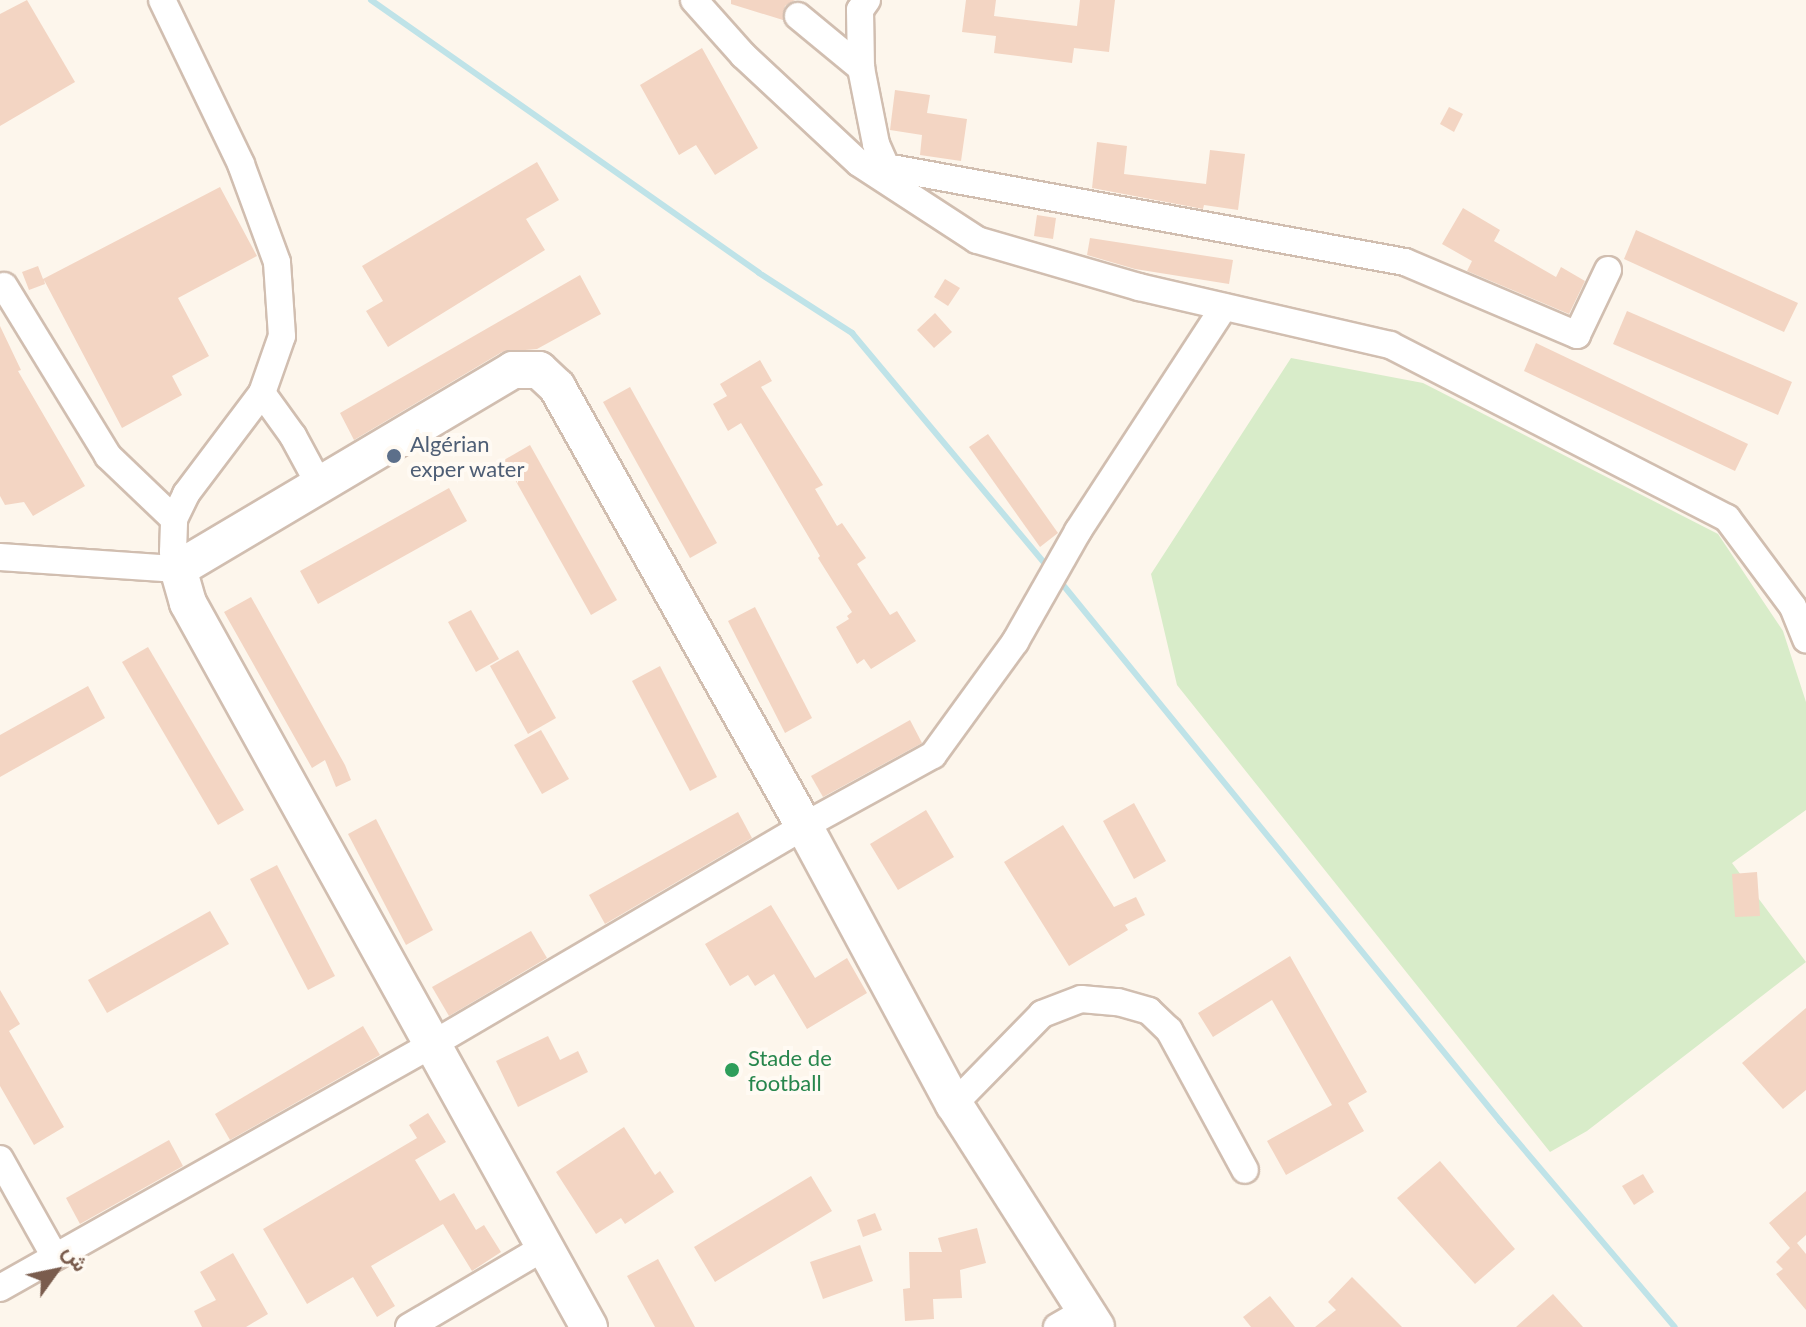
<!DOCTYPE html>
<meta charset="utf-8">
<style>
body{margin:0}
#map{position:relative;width:1806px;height:1327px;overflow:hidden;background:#fdf6ec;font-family:Lato,Vazirmatn,sans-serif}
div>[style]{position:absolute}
.green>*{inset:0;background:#d8ecc9}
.stream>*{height:6px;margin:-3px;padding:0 3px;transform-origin:3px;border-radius:3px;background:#bfe3e8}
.building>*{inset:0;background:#f3d5c3}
.roads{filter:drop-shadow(2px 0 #d1beb0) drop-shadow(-2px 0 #d1beb0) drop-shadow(0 2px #d1beb0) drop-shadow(0 -2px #d1beb0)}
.street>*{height:26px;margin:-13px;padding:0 13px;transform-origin:13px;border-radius:13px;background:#fff}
.secondary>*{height:36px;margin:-18px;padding:0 18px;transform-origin:18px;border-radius:18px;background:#fff}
.dots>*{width:22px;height:22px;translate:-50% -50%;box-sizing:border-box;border:4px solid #fffaf3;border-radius:50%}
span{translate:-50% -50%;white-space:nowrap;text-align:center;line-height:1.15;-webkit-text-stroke:8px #fffaf3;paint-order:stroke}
.service-label{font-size:22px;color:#4e5e75}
.left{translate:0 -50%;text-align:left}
.leisure-label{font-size:22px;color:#27864d}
.north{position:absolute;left:16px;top:1231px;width:80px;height:80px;-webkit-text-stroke:6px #fffaf3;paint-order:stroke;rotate:57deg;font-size:22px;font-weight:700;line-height:32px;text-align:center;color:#7a5c4d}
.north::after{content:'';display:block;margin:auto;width:28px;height:36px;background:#7a5c4d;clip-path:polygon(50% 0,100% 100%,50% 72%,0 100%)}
</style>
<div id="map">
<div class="green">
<i style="clip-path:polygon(1291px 358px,1423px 383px,1718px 534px,1783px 631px,1806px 702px,1806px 810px,1732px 863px,1806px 962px,1587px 1131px,1550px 1152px,1177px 685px,1151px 574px)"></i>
</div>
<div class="stream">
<i style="left:371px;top:0;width:474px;rotate:35.1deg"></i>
<i style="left:759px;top:273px;width:111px;rotate:32.8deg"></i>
<i style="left:852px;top:333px;width:307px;rotate:50.1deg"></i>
<i style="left:1059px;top:580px;width:698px;rotate:50.81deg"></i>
<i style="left:1500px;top:1121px;width:270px;rotate:49.7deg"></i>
</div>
<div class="building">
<i style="clip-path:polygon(27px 0,75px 82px,0 126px,0 14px)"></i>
<i style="clip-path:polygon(731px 0,795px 0,785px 6px,783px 20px,731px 4px)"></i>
<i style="clip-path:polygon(966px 0,996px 0,994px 16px,1077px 26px,1080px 0,1115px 0,1109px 52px,1074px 48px,1072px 63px,994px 53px,996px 36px,962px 32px)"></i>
<i style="clip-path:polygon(702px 48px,758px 148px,715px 175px,696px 145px,679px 155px,640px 85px)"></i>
<i style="clip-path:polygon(895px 90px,930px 95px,927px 113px,967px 119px,961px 161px,920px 155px,922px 135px,890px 130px)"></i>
<i style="clip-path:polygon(1449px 107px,1463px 114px,1454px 132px,1440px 124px)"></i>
<i style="clip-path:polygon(1097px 142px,1127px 146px,1124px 174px,1206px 184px,1210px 150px,1245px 154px,1238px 210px,1204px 205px,1203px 209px,1092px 188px)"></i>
<i style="clip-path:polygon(537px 162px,559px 200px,526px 219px,545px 250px,388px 347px,366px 311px,383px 301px,362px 266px)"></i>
<i style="clip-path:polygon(220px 187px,257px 256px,178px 298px,209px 356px,172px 376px,182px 395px,122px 428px,44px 280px,45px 284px,29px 290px,22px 272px,38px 266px,43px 279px)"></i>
<i style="clip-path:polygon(1463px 208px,1500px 230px,1494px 241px,1556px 277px,1561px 267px,1585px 281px,1569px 314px,1467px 271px,1472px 261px,1442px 244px)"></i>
<i style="clip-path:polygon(1037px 215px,1056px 218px,1053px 239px,1034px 236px)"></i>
<i style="clip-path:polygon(1636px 230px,1798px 303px,1784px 332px,1624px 259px)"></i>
<i style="clip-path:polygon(1090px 238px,1233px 260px,1229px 284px,1135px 269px,1087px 255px)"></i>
<i style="clip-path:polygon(580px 275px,601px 314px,537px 349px,502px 352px,354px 440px,340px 413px)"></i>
<i style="clip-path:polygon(945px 279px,960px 288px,948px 306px,934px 297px)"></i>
<i style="clip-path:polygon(1627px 311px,1792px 382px,1778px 415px,1613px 344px)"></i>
<i style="clip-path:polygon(935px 313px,952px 332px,934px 348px,917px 330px)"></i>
<i style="clip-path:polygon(0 326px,21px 370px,18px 371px,85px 486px,33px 516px,24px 502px,5px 505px,0 496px)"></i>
<i style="clip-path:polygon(1536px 343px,1748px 444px,1735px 471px,1524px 371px)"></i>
<i style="clip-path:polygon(760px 360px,772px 381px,761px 387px,823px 485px,815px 489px,837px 526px,842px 523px,866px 558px,857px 564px,890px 615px,897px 611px,916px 641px,871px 669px,864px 659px,857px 664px,836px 627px,849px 619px,847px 616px,852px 612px,818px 558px,820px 556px,741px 423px,728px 431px,713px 404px,727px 396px,720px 384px)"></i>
<i style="clip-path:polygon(630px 387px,717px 543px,690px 558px,603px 402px)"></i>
<i style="clip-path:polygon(988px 434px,1058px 533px,1040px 547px,969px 447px)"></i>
<i style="clip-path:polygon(530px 445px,617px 600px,591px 615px,504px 460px)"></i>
<i style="clip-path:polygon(449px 488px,467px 521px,318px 604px,300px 571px)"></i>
<i style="clip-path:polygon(251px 597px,345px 765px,351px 780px,336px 787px,325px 760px,312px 768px,224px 612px)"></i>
<i style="clip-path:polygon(755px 607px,812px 718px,785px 733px,728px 621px)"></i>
<i style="clip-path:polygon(471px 610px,499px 659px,476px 672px,448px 622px)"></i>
<i style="clip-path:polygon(148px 647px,244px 810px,218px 825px,122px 662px)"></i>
<i style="clip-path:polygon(518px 650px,556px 718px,528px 734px,490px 666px)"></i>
<i style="clip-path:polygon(660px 666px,717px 777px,690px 791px,632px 681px)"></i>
<i style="clip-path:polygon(88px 686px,105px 718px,0 777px,0 735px)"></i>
<i style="clip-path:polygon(910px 720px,922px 743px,823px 797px,811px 776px)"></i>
<i style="clip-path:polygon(541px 730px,569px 779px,542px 794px,514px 745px)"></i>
<i style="clip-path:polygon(1134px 803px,1166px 861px,1134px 879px,1103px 821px)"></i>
<i style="clip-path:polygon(926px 810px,954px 857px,898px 890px,870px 844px)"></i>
<i style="clip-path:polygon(738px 812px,752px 838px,605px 924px,589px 895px)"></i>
<i style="clip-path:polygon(376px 819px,433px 930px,406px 945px,348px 834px)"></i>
<i style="clip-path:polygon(1063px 825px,1114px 907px,1136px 897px,1145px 915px,1125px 925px,1128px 930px,1069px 966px,1004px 862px)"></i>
<i style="clip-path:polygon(277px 865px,335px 976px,308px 990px,250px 879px)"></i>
<i style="clip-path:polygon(1757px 872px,1760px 916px,1735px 917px,1732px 874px)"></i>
<i style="clip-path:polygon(771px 905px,815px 978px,847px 958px,867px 993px,807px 1029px,774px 974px,755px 986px,748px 975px,730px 986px,705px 944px)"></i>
<i style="clip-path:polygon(210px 911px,229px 944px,107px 1013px,88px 980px)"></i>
<i style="clip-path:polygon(531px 931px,547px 958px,449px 1016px,432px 987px)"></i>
<i style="clip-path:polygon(1290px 956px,1367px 1092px,1348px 1103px,1364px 1131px,1286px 1175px,1267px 1141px,1332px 1105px,1272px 1000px,1213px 1037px,1198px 1013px)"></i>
<i style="clip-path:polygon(0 990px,20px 1024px,9px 1031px,64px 1127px,34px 1145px,0 1086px)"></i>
<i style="clip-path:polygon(1806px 1008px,1806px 1090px,1783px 1109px,1742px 1063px)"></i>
<i style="clip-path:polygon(363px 1026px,380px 1055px,230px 1140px,215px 1114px)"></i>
<i style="clip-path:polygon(548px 1036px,560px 1060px,578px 1051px,588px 1072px,518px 1107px,496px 1061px)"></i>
<i style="clip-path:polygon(428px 1113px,446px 1142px,415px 1160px,440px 1201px,454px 1193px,476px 1230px,484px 1225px,501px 1252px,472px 1271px,443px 1224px,371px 1266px,395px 1306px,377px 1317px,353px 1277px,307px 1304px,263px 1229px,417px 1138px,409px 1125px)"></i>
<i style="clip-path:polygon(624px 1127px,655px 1175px,660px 1171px,674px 1192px,625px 1224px,621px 1218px,596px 1234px,556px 1172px)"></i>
<i style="clip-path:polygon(169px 1140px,183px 1166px,80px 1224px,66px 1198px)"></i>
<i style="clip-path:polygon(1440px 1161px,1515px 1249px,1475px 1284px,1397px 1198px)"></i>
<i style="clip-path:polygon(1643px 1174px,1654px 1192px,1634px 1205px,1622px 1186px)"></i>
<i style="clip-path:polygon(811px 1176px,832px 1211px,715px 1282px,694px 1247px)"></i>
<i style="clip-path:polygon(1806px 1191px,1806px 1235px,1797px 1243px,1806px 1254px,1806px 1310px,1776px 1274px,1783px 1269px,1776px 1262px,1790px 1248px,1769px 1223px)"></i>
<i style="clip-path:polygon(875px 1213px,882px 1230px,863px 1237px,857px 1220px)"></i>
<i style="clip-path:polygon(977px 1228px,986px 1263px,960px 1270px,962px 1298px,933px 1299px,934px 1319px,905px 1321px,903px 1289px,910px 1288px,909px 1252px,942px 1252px,938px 1238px)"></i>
<i style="clip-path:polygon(860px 1245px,873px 1281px,823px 1299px,810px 1262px)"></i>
<i style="clip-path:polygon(233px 1253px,268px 1314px,246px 1327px,202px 1327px,194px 1311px,216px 1300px,200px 1272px)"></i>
<i style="clip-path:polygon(658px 1259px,695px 1327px,655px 1327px,627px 1276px)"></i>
<i style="clip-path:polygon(1352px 1277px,1402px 1327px,1315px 1327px,1336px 1310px,1328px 1302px)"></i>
<i style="clip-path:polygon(1553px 1294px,1583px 1327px,1516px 1327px)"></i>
<i style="clip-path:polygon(1270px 1296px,1295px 1327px,1251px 1327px,1243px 1317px)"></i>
</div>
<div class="roads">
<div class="street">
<i style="left:694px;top:0;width:74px;rotate:48.3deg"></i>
<i style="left:743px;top:55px;width:158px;rotate:43deg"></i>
<i style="left:859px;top:163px;width:141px;rotate:33.1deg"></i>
<i style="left:977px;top:240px;width:169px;rotate:16.2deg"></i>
<i style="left:1139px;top:287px;width:258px;rotate:13deg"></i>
<i style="left:1390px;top:345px;width:379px;rotate:27.2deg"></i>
<i style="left:1727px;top:518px;width:111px;rotate:53.4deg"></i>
<i style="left:1793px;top:607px;width:35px;rotate:68deg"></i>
<i style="left:867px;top:0;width:12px;rotate:125deg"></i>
<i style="left:860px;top:10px;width:58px;rotate:89deg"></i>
<i style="left:861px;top:68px;width:77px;rotate:78.8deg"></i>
<i style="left:876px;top:144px;width:24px;rotate:66deg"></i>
<i style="left:798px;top:16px;width:82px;rotate:39.5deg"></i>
<i style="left:864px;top:163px;width:550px;rotate:10.37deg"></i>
<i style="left:1405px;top:262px;width:187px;rotate:23deg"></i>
<i style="left:1577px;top:335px;width:72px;rotate:-64.5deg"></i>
<i style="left:4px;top:286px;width:199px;rotate:58.5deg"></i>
<i style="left:108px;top:456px;width:91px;rotate:43.7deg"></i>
<i style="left:262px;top:393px;width:53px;rotate:54.2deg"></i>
<i style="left:293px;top:436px;width:57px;rotate:61.6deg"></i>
<i style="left:0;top:557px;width:178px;rotate:3.9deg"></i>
<i style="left:178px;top:569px;width:18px;rotate:-106deg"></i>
<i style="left:173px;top:552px;width:33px;rotate:-88deg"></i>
<i style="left:174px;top:519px;width:28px;rotate:-64deg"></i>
<i style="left:186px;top:494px;width:126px;rotate:-53deg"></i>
<i style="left:262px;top:393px;width:60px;rotate:-70.7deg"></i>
<i style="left:282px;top:336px;width:74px;rotate:-93.9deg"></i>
<i style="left:277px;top:262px;width:104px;rotate:-110.2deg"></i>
<i style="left:241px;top:164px;width:182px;rotate:-115.7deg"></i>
<i style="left:954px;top:1104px;width:126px;rotate:-45.6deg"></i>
<i style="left:1042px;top:1014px;width:42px;rotate:-21deg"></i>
<i style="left:1081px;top:999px;width:37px;rotate:5deg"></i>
<i style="left:1118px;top:1002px;width:32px;rotate:16deg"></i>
<i style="left:1149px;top:1011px;width:28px;rotate:44deg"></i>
<i style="left:1169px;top:1030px;width:159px;rotate:61.5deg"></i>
<i style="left:0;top:1159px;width:112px;rotate:60.7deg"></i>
<i style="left:0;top:1288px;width:497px;rotate:-29.4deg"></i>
<i style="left:433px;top:1044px;width:430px;rotate:-30.4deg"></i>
<i style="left:804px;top:826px;width:147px;rotate:-28.8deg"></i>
<i style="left:933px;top:755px;width:140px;rotate:-54deg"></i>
<i style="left:1015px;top:642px;width:128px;rotate:-60.4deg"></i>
<i style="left:1078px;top:531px;width:267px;rotate:-56.9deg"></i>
<i style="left:409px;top:1327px;width:158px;rotate:-30.5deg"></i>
<i style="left:1057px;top:1327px;width:34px;rotate:-30deg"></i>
</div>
<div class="secondary">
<i style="left:589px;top:1327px;width:828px;rotate:-118.98deg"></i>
<i style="left:188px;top:603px;width:35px;rotate:-106deg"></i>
<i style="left:178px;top:569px;width:390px;rotate:-30.7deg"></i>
<i style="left:513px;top:370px;width:26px"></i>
<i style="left:539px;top:370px;width:25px;rotate:43deg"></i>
<i style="left:557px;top:387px;width:504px;rotate:60.64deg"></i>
<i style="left:804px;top:826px;width:316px;rotate:61.7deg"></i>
<i style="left:954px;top:1104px;width:264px;rotate:57.5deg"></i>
</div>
</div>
<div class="dots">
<i style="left:394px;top:456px;background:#5c6f8a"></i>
<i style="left:732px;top:1070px;background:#2e9e5b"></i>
</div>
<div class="service-label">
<span class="left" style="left:410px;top:456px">Algérian<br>exper water</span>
</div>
<div class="leisure-label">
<span class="left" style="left:748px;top:1070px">Stade de<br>football</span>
</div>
<div class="north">ش</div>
</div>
